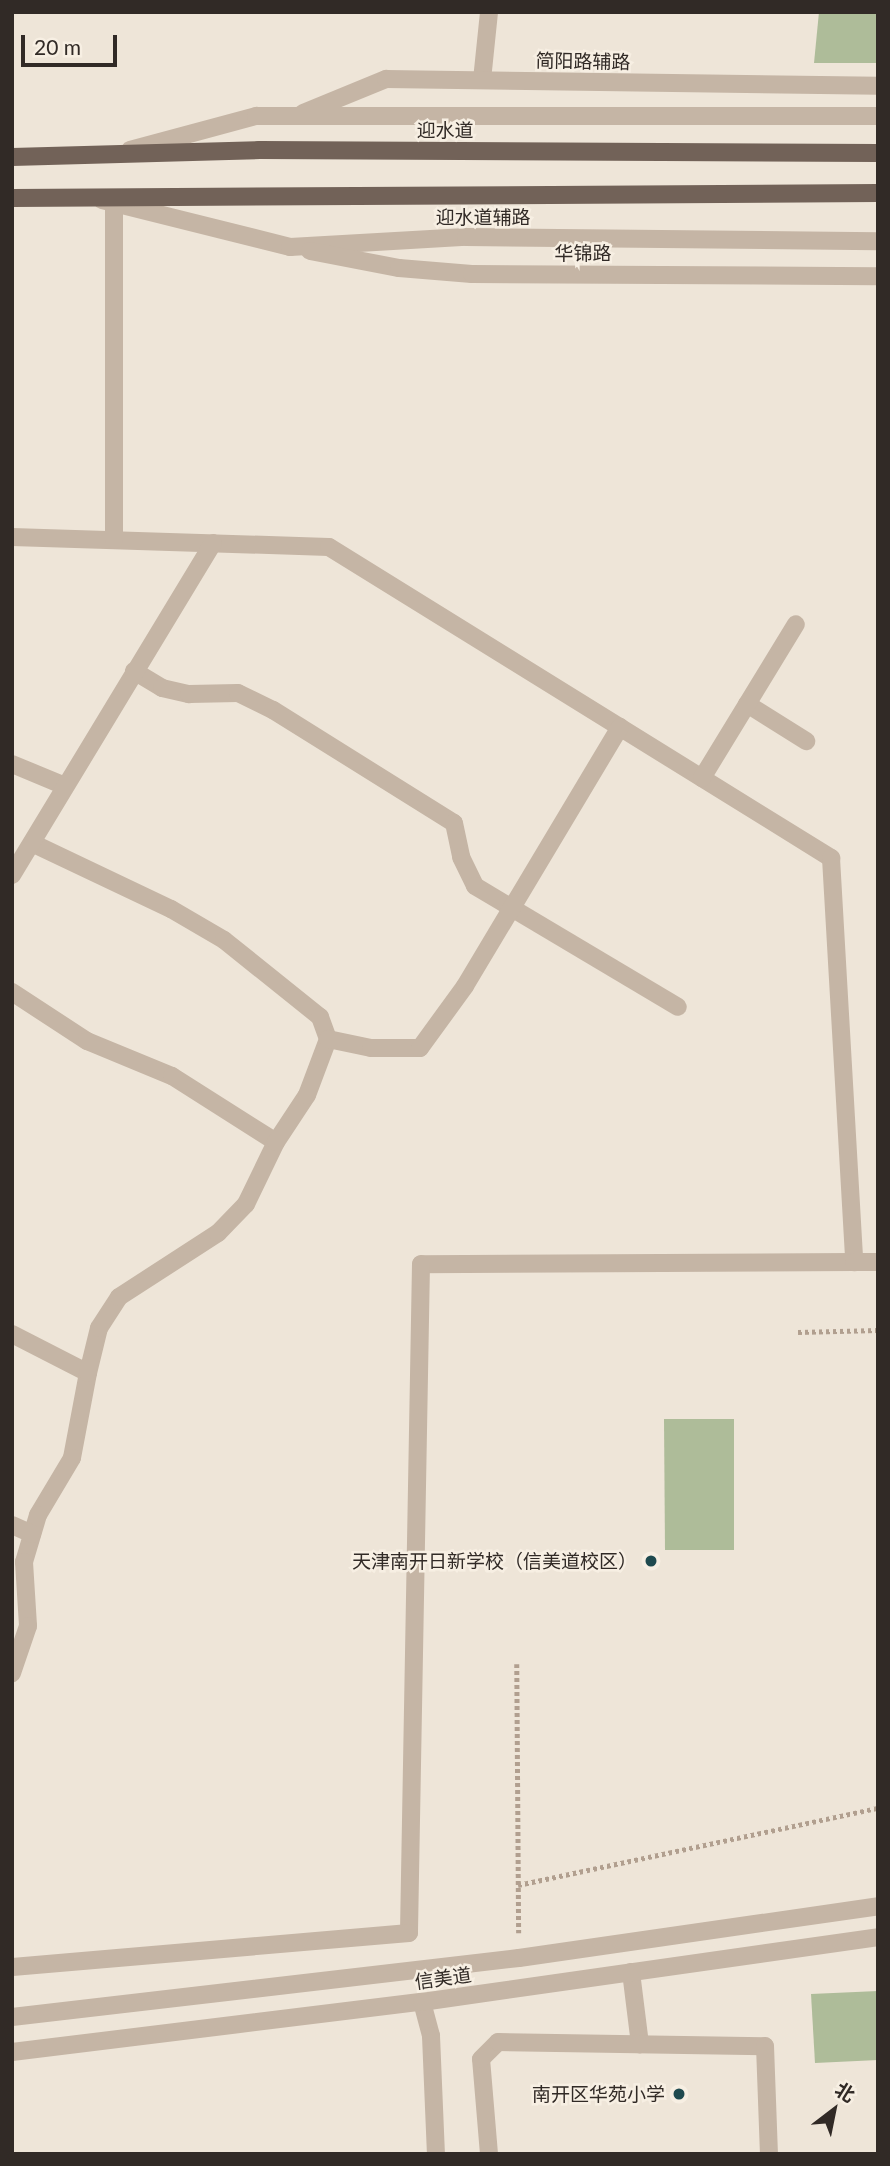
<!DOCTYPE html>
<meta charset="utf-8">
<style>
body{margin:0}
#map{position:relative;width:890px;height:2166px;overflow:hidden;background:#eee5d8;font-family:Lato,"Noto Sans SC",sans-serif}
div>[style]{position:absolute}
.green>*{inset:0;background:#aebc99}
.path>*{height:4.5px;margin-top:-2.25px;transform-origin:0;background:repeating-linear-gradient(90deg,#b19f8f 0 3.5px,transparent 0 7px)}
.minor>*{height:18px;margin:-9px;padding:0 9px;transform-origin:9px;border-radius:9px;background:#c5b5a5}
.major>*{height:18px;margin:-9px;padding:0 9px;transform-origin:9px;border-radius:9px;background:#726258}
.dots>*{width:19px;height:19px;translate:-50% -50%;box-sizing:border-box;border:4px solid #f7efe3;border-radius:50%}
span{translate:-50% -50%;white-space:nowrap;text-align:center;line-height:1.15;-webkit-text-stroke:5px #f7efe3;paint-order:stroke}
.street-label{font-size:19px;color:#312a26}
.poi-label{font-size:19px;color:#312a26}
.right{translate:-100% -50%;text-align:right}
.frame{position:absolute;inset:0;border:14px solid #312a26;pointer-events:none}
.north{position:absolute;left:799px;top:2075px;width:70px;height:70px;-webkit-text-stroke:5px #f7efe3;paint-order:stroke;rotate:32deg;font-size:19px;font-weight:700;line-height:28px;text-align:center;color:#312a26}
.north::after{content:'';display:block;margin:auto;width:24px;height:32px;background:#312a26;clip-path:polygon(50% 0,100% 100%,50% 72%,0 100%)}
.scale{position:absolute;left:21px;top:35px;width:96px;height:32px;box-sizing:border-box;border:4px solid #312a26;border-top:0;padding-left:9px;font-size:21px;line-height:24px;white-space:nowrap;color:#312a26;-webkit-text-stroke:5px #f7efe3;paint-order:stroke}
</style>
<div id="map">
<div class="green">
<i style="clip-path:polygon(819px 12px,878px 12px,878px 63px,814px 63px)"></i>
<i style="clip-path:polygon(664px 1419px,734px 1419px,734px 1550px,665px 1550px)"></i>
<i style="clip-path:polygon(878px 1991px,878px 2060px,815px 2063px,811px 1994px)"></i>
</div>
<div class="path">
<i style="left:798px;top:1332px;width:80px;rotate:-1.4deg"></i>
<i style="left:517px;top:1664px;width:269px;rotate:89.6deg"></i>
<i style="left:518px;top:1885px;width:368px;rotate:-12.1deg"></i>
</div>
<div class="minor">
<i style="left:482px;top:80px;width:68px;rotate:-84.1deg"></i>
<i style="left:303px;top:113px;width:90px;rotate:-22.3deg"></i>
<i style="left:386px;top:79px;width:492px;rotate:0.8deg"></i>
<i style="left:130px;top:150px;width:131px;rotate:-15.1deg"></i>
<i style="left:256px;top:116px;width:622px"></i>
<i style="left:102px;top:200px;width:194px;rotate:14deg"></i>
<i style="left:290px;top:247px;width:176px;rotate:-3.3deg"></i>
<i style="left:466px;top:237px;width:412px;rotate:0.6deg"></i>
<i style="left:310px;top:251px;width:91px;rotate:10.8deg"></i>
<i style="left:399px;top:268px;width:73px;rotate:4.7deg"></i>
<i style="left:472px;top:274px;width:406px;rotate:0.3deg"></i>
<i style="left:12px;top:537px;width:317px;rotate:1.8deg"></i>
<i style="left:329px;top:547px;width:591px;rotate:31.78deg"></i>
<i style="left:831px;top:858px;width:405px;rotate:86.7deg"></i>
<i style="left:854px;top:1262px;width:433px;rotate:179.7deg"></i>
<i style="left:421px;top:1264px;width:669px;rotate:91.03deg"></i>
<i style="left:409px;top:1933px;width:398px;rotate:175.1deg"></i>
<i style="left:114px;top:540px;width:336px;rotate:-90deg"></i>
<i style="left:134px;top:671px;width:33px;rotate:31deg"></i>
<i style="left:162px;top:688px;width:28px;rotate:13deg"></i>
<i style="left:189px;top:694px;width:49px;rotate:-1.2deg"></i>
<i style="left:238px;top:693px;width:39px;rotate:26deg"></i>
<i style="left:273px;top:710px;width:213px;rotate:32deg"></i>
<i style="left:454px;top:823px;width:35px;rotate:78deg"></i>
<i style="left:461px;top:857px;width:32px;rotate:64deg"></i>
<i style="left:475px;top:886px;width:236px;rotate:30.8deg"></i>
<i style="left:747px;top:704px;width:70px;rotate:32.1deg"></i>
<i style="left:12px;top:764px;width:57px;rotate:22.5deg"></i>
<i style="left:702px;top:778px;width:180px;rotate:-58.6deg"></i>
<i style="left:32px;top:843px;width:154px;rotate:25.4deg"></i>
<i style="left:171px;top:909px;width:61px;rotate:30.3deg"></i>
<i style="left:224px;top:940px;width:123px;rotate:38.7deg"></i>
<i style="left:320px;top:1017px;width:23px;rotate:70deg"></i>
<i style="left:12px;top:875px;width:388px;rotate:-58.8deg"></i>
<i style="left:12px;top:992px;width:90px;rotate:33.2deg"></i>
<i style="left:87px;top:1041px;width:92px;rotate:22.4deg"></i>
<i style="left:172px;top:1076px;width:123px;rotate:32.4deg"></i>
<i style="left:854px;top:1262px;width:24px"></i>
<i style="left:12px;top:1334px;width:85px;rotate:27.2deg"></i>
<i style="left:88px;top:1373px;width:86px;rotate:100.7deg"></i>
<i style="left:72px;top:1458px;width:66px;rotate:120.8deg"></i>
<i style="left:38px;top:1515px;width:49px;rotate:106.6deg"></i>
<i style="left:24px;top:1562px;width:64px;rotate:86.4deg"></i>
<i style="left:28px;top:1626px;width:50px;rotate:108.8deg"></i>
<i style="left:88px;top:1373px;width:46px;rotate:-76.3deg"></i>
<i style="left:99px;top:1328px;width:37px;rotate:-57deg"></i>
<i style="left:119px;top:1297px;width:118px;rotate:-32.9deg"></i>
<i style="left:218px;top:1233px;width:40px;rotate:-46deg"></i>
<i style="left:246px;top:1204px;width:69px;rotate:-64.2deg"></i>
<i style="left:276px;top:1142px;width:56px;rotate:-56.6deg"></i>
<i style="left:307px;top:1095px;width:60px;rotate:-69.4deg"></i>
<i style="left:328px;top:1039px;width:44px;rotate:11.8deg"></i>
<i style="left:371px;top:1048px;width:49px"></i>
<i style="left:420px;top:1048px;width:77px;rotate:-54deg"></i>
<i style="left:465px;top:986px;width:302px;rotate:-59.1deg"></i>
<i style="left:12px;top:1525px;width:22px;rotate:24deg"></i>
<i style="left:631px;top:1972px;width:73px;rotate:82.9deg"></i>
<i style="left:422px;top:2002px;width:35px;rotate:75deg"></i>
<i style="left:431px;top:2036px;width:118px;rotate:87.6deg"></i>
<i style="left:12px;top:2017px;width:510px;rotate:-6.64deg"></i>
<i style="left:519px;top:1958px;width:363px;rotate:-8.2deg"></i>
<i style="left:12px;top:2052px;width:413px;rotate:-7deg"></i>
<i style="left:422px;top:2002px;width:461px;rotate:-8.1deg"></i>
<i style="left:489px;top:2154px;width:95px;rotate:-94.8deg"></i>
<i style="left:481px;top:2059px;width:24px;rotate:-45deg"></i>
<i style="left:498px;top:2042px;width:267px;rotate:0.9deg"></i>
<i style="left:765px;top:2046px;width:108px;rotate:87.9deg"></i>
</div>
<div class="major">
<i style="left:12px;top:157px;width:248px;rotate:-1.6deg"></i>
<i style="left:260px;top:150px;width:618px;rotate:0.28deg"></i>
<i style="left:12px;top:198px;width:866px;rotate:-0.33deg"></i>
</div>
<div class="dots">
<i style="left:651px;top:1561px;background:#1f4a4f"></i>
<i style="left:679px;top:2094px;background:#1f4a4f"></i>
</div>
<div class="street-label">
<span style="left:583px;top:61px;rotate:1deg">简阳路辅路</span>
<span style="left:445px;top:130px">迎水道</span>
<span style="left:483px;top:217px">迎水道辅路</span>
<span style="left:583px;top:253px">华锦路</span>
<span style="left:443px;top:1978px;rotate:-8deg">信美道</span>
</div>
<div class="poi-label">
<span class="right" style="left:637px;top:1561px">天津南开日新学校（信美道校区）</span>
<span class="right" style="left:665px;top:2094px">南开区华苑小学</span>
</div>
<div class="frame"></div>
<div class="north">北</div>
<div class="scale">20 m</div>
</div>
